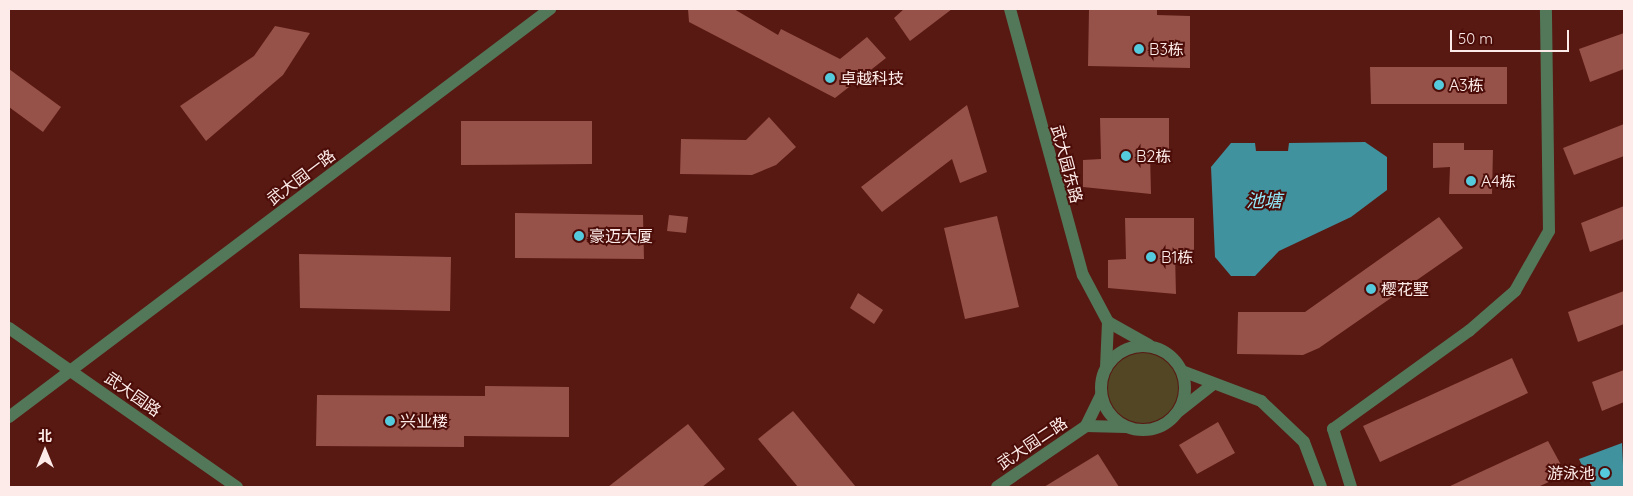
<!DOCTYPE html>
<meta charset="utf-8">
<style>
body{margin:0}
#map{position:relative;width:1633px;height:496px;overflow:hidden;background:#581913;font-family:Quicksand,"Noto Sans SC",sans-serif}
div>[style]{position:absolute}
.green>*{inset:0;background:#534624}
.round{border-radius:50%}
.water>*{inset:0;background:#40929e}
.building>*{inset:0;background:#965148}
.minor>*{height:12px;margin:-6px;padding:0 6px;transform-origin:6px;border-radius:6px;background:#537859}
.minor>.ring{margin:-6px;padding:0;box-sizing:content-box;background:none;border:12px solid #537859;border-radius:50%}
.tertiary>*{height:12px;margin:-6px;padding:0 6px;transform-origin:6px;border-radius:6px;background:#537859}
.dots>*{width:14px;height:14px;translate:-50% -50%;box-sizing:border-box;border:2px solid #4c0d09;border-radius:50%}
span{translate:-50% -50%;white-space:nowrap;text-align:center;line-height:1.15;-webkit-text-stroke:4px #4c0d09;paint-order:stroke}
.poi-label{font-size:16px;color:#fcebe8}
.left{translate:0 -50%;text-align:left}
.right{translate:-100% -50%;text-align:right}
.street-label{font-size:16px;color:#fcebe8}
.water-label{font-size:18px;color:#90eaf9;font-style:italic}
.frame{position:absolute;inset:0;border:10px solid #fcebe8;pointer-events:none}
.north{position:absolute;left:20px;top:426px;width:50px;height:50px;-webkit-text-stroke:4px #4c0d09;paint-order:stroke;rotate:0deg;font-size:14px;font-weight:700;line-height:20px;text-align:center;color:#fcebe8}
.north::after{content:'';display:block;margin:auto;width:18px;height:22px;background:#fcebe8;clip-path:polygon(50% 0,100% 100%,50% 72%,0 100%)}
.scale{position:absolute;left:1450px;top:30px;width:119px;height:22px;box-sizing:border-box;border:2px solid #fcebe8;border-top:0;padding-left:6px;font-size:15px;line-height:18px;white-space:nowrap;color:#fcebe8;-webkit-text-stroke:4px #4c0d09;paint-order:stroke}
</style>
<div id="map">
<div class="green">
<i class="round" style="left:1108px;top:353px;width:70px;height:70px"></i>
</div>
<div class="water">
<i style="clip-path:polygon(1365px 142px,1387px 157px,1387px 190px,1351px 217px,1279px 251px,1255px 276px,1231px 276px,1215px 257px,1211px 167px,1231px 143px,1255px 143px,1256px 151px,1288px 151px,1289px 143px)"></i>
<i style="clip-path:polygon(1622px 443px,1624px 487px,1592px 487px,1579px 459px)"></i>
</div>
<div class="building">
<i style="clip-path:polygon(688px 9px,734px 9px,778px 35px,781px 29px,840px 59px,867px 37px,886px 58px,835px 98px,689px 22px)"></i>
<i style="clip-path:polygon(904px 9px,952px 9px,910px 41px,894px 18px)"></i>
<i style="clip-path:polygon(1089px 9px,1157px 9px,1157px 15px,1190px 16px,1190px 68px,1088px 66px)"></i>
<i style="clip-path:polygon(275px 26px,310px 33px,283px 75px,206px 141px,180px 106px,254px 56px)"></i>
<i style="clip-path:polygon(1624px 33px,1624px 69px,1590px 82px,1579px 49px)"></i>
<i style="clip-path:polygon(1370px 67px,1507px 67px,1507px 104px,1371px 104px)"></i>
<i style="clip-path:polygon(9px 69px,61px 107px,43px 132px,9px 107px)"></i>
<i style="clip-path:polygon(967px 105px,987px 172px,960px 183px,952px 159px,882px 212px,861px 187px)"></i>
<i style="clip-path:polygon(769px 117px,796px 147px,776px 165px,752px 175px,680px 174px,681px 139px,746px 140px)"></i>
<i style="clip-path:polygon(1100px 118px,1169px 118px,1169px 154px,1150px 153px,1151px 194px,1083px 187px,1083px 160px,1101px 159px)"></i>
<i style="clip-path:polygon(461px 121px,592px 121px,592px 164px,461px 165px)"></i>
<i style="clip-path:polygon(1624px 124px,1624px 156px,1574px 175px,1563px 148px)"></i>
<i style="clip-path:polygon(1433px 143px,1464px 143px,1464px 150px,1493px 150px,1492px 194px,1449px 194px,1450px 167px,1433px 168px)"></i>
<i style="clip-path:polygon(1624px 206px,1624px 239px,1590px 252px,1581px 223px)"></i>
<i style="clip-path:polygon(515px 213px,643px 215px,644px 259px,515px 258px)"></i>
<i style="clip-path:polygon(669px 215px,688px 217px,686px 233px,667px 231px)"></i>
<i style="clip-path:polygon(997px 216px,1019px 307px,965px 319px,944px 228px)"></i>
<i style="clip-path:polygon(1439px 217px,1463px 248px,1319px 348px,1303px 355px,1237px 354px,1238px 312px,1305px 312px)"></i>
<i style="clip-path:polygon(1125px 218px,1194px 218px,1194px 254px,1175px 254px,1176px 294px,1108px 288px,1108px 260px,1126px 259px)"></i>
<i style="clip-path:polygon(299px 254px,451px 257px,450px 311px,300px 308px)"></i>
<i style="clip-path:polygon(1624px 291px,1624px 324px,1578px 342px,1568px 312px)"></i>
<i style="clip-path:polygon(858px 293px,883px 310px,874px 324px,850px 308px)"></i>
<i style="clip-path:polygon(1512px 358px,1528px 393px,1380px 462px,1363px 426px)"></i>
<i style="clip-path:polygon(1624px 370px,1624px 402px,1602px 411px,1592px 382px)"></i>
<i style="clip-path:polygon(485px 386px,569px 387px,569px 437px,464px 436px,464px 447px,316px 446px,317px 395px,485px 396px)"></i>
<i style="clip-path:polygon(793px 411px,856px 487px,798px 487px,758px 439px)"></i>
<i style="clip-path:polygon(1218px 422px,1235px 453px,1197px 474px,1179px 445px)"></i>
<i style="clip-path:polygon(688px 424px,725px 469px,702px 487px,608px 487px)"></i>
<i style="clip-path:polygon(1548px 441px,1566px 474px,1538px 487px,1448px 487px)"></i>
<i style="clip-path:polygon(1098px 454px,1119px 487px,1044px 487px)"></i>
</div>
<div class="minor">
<i style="left:1010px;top:9px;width:276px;rotate:74.7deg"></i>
<i style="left:1083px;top:275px;width:53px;rotate:62deg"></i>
<i style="left:1108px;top:322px;width:47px;rotate:29.3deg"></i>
<i class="ring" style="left:1101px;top:346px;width:72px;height:72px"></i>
<i style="left:1106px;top:368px;width:46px;rotate:-87.5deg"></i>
<i style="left:1182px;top:371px;width:85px;rotate:20.8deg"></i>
<i style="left:1261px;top:401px;width:59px;rotate:43.6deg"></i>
<i style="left:1304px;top:442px;width:48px;rotate:69.3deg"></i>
<i style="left:1179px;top:411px;width:42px;rotate:-38.2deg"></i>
<i style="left:9px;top:417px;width:678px;rotate:-37.02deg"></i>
<i style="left:1086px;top:426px;width:40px;rotate:1.4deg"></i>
<i style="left:997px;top:487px;width:108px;rotate:-34.4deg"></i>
<i style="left:1086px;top:426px;width:34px;rotate:-64deg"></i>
<i style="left:1351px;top:487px;width:61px;rotate:-107.2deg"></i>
<i style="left:1333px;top:429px;width:168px;rotate:-35.8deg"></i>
<i style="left:1469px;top:331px;width:61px;rotate:-41deg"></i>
<i style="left:1515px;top:291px;width:69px;rotate:-60.5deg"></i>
<i style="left:1549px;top:231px;width:222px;rotate:-90.8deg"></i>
</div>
<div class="tertiary">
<i style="left:9px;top:328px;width:278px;rotate:34.9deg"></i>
</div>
<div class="dots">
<i style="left:1139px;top:49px;background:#54cadc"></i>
<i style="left:830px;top:78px;background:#54cadc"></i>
<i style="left:1439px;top:85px;background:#54cadc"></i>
<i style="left:1126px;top:156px;background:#54cadc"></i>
<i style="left:1471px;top:181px;background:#54cadc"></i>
<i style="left:579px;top:236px;background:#54cadc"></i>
<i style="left:1151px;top:257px;background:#54cadc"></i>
<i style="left:1371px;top:289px;background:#54cadc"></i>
<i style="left:390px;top:421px;background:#54cadc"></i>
<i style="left:1605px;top:473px;background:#54cadc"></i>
</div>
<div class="poi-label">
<span class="left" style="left:1149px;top:49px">B3栋</span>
<span class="left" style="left:840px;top:78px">卓越科技</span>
<span class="left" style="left:1449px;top:85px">A3栋</span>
<span class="left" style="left:1136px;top:156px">B2栋</span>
<span class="left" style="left:1481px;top:181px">A4栋</span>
<span class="left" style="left:589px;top:236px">豪迈大厦</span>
<span class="left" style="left:1161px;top:257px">B1栋</span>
<span class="left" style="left:1381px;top:289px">樱花墅</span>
<span class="left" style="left:400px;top:421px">兴业楼</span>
<span class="right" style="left:1595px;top:473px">游泳池</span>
</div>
<div class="street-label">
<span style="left:1067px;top:164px;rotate:75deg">武大园东路</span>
<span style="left:301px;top:177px;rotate:-37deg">武大园一路</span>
<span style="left:133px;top:394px;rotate:35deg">武大园路</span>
<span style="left:1032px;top:443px;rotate:-34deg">武大园二路</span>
</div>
<div class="water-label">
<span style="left:1264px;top:201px">池塘</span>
</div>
<div class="frame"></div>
<div class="north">北</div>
<div class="scale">50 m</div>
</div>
